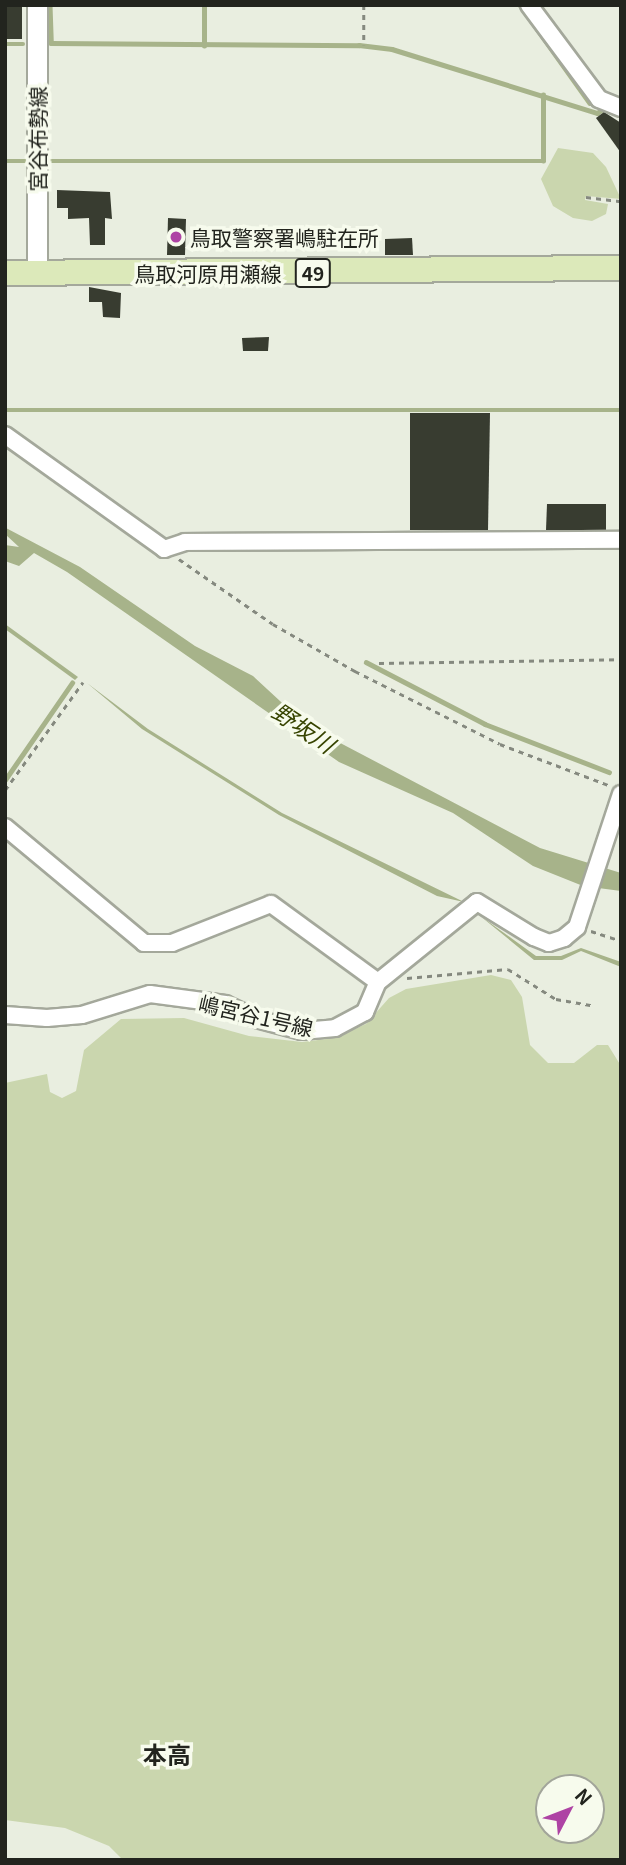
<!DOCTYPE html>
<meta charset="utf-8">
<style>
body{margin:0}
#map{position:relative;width:626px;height:1865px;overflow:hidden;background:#e9eee0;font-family:Georgia,"Noto Sans JP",serif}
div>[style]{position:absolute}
.green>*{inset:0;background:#cad6ae}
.water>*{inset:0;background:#a7b38a}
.stream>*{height:4.5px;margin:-2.25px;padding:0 2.25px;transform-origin:2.25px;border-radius:2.25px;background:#a7b38a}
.building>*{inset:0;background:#383c30}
.path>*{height:2.5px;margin-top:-1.25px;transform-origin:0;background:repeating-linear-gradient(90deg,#85897f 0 5px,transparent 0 10px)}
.roads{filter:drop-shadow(2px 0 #a4a89b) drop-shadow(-2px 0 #a4a89b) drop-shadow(0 2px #a4a89b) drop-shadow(0 -2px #a4a89b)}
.minor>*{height:16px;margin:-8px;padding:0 8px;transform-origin:8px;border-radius:8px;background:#fff}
.tertiary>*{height:19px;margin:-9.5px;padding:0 9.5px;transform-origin:9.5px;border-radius:9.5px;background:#fff}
.primary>*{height:24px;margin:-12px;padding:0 12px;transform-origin:12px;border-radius:12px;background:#dce9ba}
.dots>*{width:19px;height:19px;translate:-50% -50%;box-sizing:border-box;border:4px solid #f7fbed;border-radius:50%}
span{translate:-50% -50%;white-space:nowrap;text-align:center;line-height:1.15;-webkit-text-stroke:7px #f7fbed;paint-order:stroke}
.shield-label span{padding:2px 5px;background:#f7fbed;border:2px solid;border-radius:5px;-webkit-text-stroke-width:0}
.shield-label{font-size:19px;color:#22241e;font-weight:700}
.street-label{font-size:21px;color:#22241e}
.poi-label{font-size:21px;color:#22241e}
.left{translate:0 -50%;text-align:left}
.water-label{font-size:23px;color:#374400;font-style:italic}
.quarter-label{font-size:24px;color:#22241e;font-weight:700}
.frame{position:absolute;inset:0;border:7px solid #22241e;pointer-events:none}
.north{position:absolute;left:535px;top:1774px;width:70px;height:70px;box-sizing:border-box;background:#f7fbed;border:2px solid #a2a59a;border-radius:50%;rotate:48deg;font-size:19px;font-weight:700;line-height:28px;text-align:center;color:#22241e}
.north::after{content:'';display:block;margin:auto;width:24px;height:32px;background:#ae43a4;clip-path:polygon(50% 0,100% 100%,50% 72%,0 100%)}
</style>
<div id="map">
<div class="green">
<i style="clip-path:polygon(558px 148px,593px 153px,606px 167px,621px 199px,586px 196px,585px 200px,608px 204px,606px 214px,592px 221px,573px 218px,553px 206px,541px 179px)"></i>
<i style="clip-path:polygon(evenodd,491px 975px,511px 980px,522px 997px,530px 1045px,548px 1063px,574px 1063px,597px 1045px,608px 1045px,621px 1066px,621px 1860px,123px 1860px,109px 1846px,65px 1828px,5px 1820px,5px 1083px,47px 1074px,50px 1092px,62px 1098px,76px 1091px,84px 1050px,121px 1019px,184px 1018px,249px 1036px,302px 1042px,334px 1038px,366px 1024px,389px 998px,406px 989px,491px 975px,549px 1788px,591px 1788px,591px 1830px,549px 1830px,549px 1788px)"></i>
</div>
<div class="water">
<i style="clip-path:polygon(6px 528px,80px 567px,195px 646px,253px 676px,306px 725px,540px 848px,621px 873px,621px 891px,583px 886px,533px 866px,453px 813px,339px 762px,67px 572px,34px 553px,19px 566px,5px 561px,5px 545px,19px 547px,5px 534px)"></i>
<i style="clip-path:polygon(5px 624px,78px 677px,75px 680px,5px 629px)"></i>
<i style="clip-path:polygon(87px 683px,148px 729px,282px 813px,464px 902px,437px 896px,279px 815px,142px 729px)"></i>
<i style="clip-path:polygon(479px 915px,536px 956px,561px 956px,581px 948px,621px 962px,621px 967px,581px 951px,562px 960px,534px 960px)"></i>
</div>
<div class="stream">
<i style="left:50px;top:5px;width:38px;rotate:88deg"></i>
<i style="left:51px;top:43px;width:308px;rotate:0.4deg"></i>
<i style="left:359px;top:45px;width:33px;rotate:7deg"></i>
<i style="left:392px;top:49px;width:215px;rotate:17.3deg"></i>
<i style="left:597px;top:113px;width:11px;rotate:-34deg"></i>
<i style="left:520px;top:5px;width:120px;rotate:54.5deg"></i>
<i style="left:5px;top:44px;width:18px"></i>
<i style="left:204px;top:46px;width:41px;rotate:-90deg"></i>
<i style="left:5px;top:161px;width:23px"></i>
<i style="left:45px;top:161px;width:498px"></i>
<i style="left:543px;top:161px;width:66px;rotate:-90deg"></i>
<i style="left:5px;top:410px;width:616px"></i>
<i style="left:366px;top:662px;width:134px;rotate:27.5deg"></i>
<i style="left:485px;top:724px;width:133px;rotate:21.2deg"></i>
<i style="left:5px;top:780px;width:118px;rotate:-55.4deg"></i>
</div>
<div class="building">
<i style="clip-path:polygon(5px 5px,22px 5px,22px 39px,5px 39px)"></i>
<i style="clip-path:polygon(604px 112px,621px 123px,621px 153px,596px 118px)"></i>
<i style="clip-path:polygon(57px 190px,110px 192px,112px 219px,105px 218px,105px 245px,90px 245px,89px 218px,68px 219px,68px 208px,57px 208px)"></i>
<i style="clip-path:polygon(168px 218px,186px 219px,185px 255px,167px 255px)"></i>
<i style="clip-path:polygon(412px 238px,413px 255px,385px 255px,385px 239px)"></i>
<i style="clip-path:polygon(89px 287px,121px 293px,120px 318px,103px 317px,102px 302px,89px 302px)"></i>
<i style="clip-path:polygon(269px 337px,268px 351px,243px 351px,242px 338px)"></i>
<i style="clip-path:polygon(410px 413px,490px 413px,488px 530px,410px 530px)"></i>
<i style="clip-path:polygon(547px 504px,606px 504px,606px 530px,546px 530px)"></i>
</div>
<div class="path">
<i style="left:364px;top:5px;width:40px;rotate:90deg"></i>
<i style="left:586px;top:197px;width:35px;rotate:7deg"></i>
<i style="left:179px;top:559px;width:114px;rotate:34.7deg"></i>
<i style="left:273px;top:624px;width:95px;rotate:29.8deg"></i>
<i style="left:355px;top:671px;width:162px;rotate:26.7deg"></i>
<i style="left:500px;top:744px;width:119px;rotate:20.7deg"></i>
<i style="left:379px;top:663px;width:242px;rotate:-0.9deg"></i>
<i style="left:5px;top:790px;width:133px;rotate:-54.2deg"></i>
<i style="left:591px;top:931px;width:32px;rotate:18deg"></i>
<i style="left:407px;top:978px;width:101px;rotate:-5.1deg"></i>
<i style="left:508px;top:969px;width:57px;rotate:32deg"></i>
<i style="left:556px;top:999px;width:39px;rotate:10deg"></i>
</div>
<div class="roads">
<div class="minor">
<i style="left:529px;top:5px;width:117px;rotate:53.3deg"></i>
<i style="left:599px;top:99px;width:24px;rotate:22deg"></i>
<i style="left:5px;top:435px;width:196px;rotate:35.6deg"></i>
<i style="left:164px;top:549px;width:22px;rotate:-18deg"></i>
<i style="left:185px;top:542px;width:436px;rotate:-0.3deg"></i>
<i style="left:5px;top:827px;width:181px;rotate:39.8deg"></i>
<i style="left:144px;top:943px;width:28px"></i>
<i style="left:172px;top:943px;width:106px;rotate:-21.5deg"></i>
<i style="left:271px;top:904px;width:132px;rotate:36.1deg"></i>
<i style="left:5px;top:1015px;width:42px;rotate:4.1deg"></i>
<i style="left:47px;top:1018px;width:35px;rotate:-5deg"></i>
<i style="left:82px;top:1015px;width:71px;rotate:-17.2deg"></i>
<i style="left:150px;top:994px;width:76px;rotate:7.6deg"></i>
<i style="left:225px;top:1004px;width:38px;rotate:25deg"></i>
<i style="left:260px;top:1020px;width:43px;rotate:14.7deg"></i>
<i style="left:302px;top:1031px;width:33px;rotate:-5deg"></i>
<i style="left:335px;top:1028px;width:34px;rotate:-28deg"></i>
<i style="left:365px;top:1012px;width:33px;rotate:-67deg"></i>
<i style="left:378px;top:982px;width:127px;rotate:-38.9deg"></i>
<i style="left:477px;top:902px;width:67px;rotate:31.6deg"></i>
<i style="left:534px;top:937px;width:16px;rotate:22deg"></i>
<i style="left:549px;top:943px;width:16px;rotate:-18deg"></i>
<i style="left:564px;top:938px;width:17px;rotate:-40deg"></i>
<i style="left:577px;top:927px;width:140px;rotate:-71.7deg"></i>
</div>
<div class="tertiary">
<i style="left:37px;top:5px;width:268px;rotate:90deg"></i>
</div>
<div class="primary">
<i style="left:5px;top:273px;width:616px;rotate:-0.47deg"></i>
</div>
</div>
<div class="dots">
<i style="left:176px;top:237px;background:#ae43a4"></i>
</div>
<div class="shield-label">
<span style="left:313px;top:273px">49</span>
</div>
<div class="street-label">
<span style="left:37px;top:139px;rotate:-90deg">宮谷布勢線</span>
<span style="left:208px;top:273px">鳥取河原用瀬線</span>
<span style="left:256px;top:1015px;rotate:13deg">嶋宮谷1号線</span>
</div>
<div class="poi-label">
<span class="left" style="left:190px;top:237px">鳥取警察署嶋駐在所</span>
</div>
<div class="water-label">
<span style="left:304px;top:727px;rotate:34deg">野坂川</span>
</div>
<div class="quarter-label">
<span style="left:167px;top:1754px">本高</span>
</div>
<div class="frame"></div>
<div class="north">N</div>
</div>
